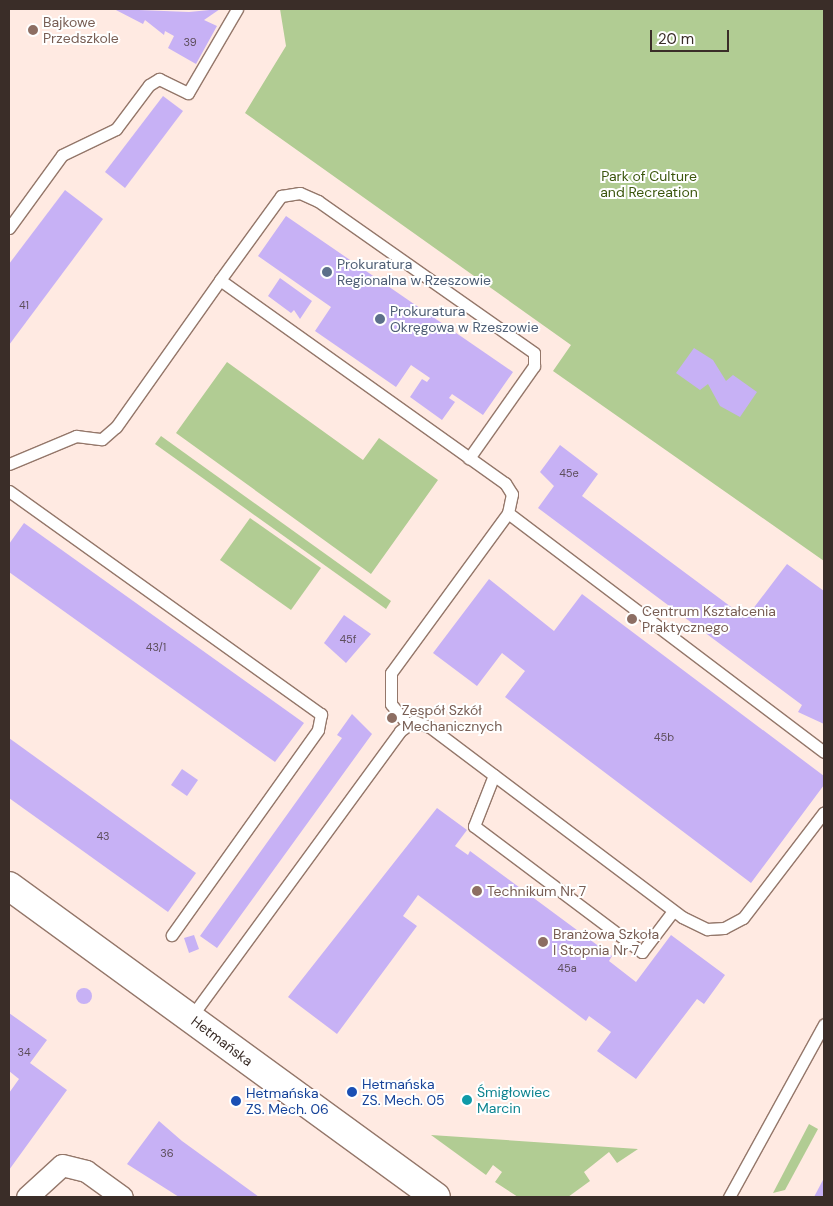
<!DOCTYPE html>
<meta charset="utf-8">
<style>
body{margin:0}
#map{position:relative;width:833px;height:1206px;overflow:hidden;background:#ffeae2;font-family:"DM Sans",sans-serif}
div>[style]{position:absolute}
.green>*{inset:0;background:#b1cc93}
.building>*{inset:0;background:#c7b1f5}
.round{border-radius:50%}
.roads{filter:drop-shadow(1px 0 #94776a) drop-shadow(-1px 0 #94776a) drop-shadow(0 1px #94776a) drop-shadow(0 -1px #94776a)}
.service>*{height:11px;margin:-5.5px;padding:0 5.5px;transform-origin:5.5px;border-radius:5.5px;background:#fff}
.minor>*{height:21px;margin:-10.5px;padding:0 10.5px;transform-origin:10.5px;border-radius:10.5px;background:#fff}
.tertiary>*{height:28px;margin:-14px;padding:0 14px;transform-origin:14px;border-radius:14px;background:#fff}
.dots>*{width:14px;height:14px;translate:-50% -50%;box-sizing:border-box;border:2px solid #fff;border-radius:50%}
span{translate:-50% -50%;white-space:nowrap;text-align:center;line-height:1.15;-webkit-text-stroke:4px #fff;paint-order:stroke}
.number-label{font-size:11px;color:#5d4e5b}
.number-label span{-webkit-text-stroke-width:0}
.education-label{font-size:14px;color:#785e54}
.left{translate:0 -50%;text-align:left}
.park-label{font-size:14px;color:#3b560d}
.service-label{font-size:14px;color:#4e5e75}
.street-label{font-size:14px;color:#3a2d28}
.transit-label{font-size:14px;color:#164399}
.culture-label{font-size:14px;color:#0d838f}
.frame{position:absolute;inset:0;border:10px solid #3a2d28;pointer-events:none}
.scale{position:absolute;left:650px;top:30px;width:79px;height:22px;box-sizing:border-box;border:2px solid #3a2d28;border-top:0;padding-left:6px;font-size:15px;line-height:18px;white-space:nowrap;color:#3a2d28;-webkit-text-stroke:4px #fff;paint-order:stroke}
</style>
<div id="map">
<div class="green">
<i style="clip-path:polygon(280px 9px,824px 9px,824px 561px,553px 371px,571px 345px,245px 113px,286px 46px)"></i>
<i style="clip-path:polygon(227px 362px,363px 460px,379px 438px,438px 480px,371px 574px,176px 433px)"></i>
<i style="clip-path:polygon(161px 436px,391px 601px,386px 609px,155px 444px)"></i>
<i style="clip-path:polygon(250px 518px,321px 568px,291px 610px,220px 560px)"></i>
<i style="clip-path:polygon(809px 1124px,818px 1129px,785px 1190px,773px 1193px)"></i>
<i style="clip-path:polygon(431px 1135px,638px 1149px,617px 1163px,609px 1152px,584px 1172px,590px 1181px,568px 1197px,518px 1197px,495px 1182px,502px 1172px,493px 1165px,486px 1175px)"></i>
</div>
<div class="building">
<i style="clip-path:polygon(114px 9px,189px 12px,220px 9px,204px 20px,217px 26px,196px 64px,168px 48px,174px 36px,165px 31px,164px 35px,145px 20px,143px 24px)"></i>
<i style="clip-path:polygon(163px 96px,183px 111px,125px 188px,105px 172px)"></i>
<i style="clip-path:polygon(65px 190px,103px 219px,9px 345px,9px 264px)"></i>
<i style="clip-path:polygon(286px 216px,513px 372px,483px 415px,452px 394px,449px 398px,455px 402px,442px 420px,410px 397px,422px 379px,427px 382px,430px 378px,411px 365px,396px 387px,315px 331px,331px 307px,258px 256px)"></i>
<i style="clip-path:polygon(280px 278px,312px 301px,300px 319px,294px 310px,291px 313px,268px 296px)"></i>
<i style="clip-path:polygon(694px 348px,713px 360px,726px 381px,733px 375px,757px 392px,740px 417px,720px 406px,708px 384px,700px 390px,676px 373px)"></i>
<i style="clip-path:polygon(560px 445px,598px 474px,582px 496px,746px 618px,787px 564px,824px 591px,824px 724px,798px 712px,802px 705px,538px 508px,554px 486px,540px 472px)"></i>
<i style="clip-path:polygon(24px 523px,304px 723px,275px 762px,9px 572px,9px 544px)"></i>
<i style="clip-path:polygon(489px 579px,554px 631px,582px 594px,824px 776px,824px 785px,751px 883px,505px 697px,525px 671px,502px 653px,477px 686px,433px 653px)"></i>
<i style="clip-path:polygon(344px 615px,371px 634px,346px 663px,324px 643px)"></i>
<i style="clip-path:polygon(352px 714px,372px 734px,217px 948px,200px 936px,342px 738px,337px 735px)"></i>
<i style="clip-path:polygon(9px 738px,196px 873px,168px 912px,9px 798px)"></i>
<i style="clip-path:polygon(182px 769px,198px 780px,187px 796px,171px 785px)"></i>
<i style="clip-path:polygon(437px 808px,467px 830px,455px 846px,468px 855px,470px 851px,612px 956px,609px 961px,636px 982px,671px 935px,725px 975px,704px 1004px,697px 999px,636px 1079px,597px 1051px,611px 1032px,589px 1016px,586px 1021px,418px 895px,403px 916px,417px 926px,337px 1034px,288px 997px)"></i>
<i style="clip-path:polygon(194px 935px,199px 949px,189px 953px,184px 938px)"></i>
<i class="round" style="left:76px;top:988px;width:16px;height:16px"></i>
<i style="clip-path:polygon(9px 1013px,47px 1040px,30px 1063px,67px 1090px,9px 1170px,9px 1093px,19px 1079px,9px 1071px)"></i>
<i style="clip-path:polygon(159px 1121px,182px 1141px,259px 1197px,179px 1197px,127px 1164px)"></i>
<i style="clip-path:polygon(824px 1178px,824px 1197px,814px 1197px)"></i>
</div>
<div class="roads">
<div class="service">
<i style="left:9px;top:228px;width:90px;rotate:-54deg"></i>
<i style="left:62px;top:155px;width:60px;rotate:-25.7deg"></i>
<i style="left:116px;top:129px;width:55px;rotate:-53.1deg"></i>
<i style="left:149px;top:85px;width:12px;rotate:-31deg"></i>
<i style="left:159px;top:79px;width:32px;rotate:26deg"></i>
<i style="left:188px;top:93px;width:97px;rotate:-59.7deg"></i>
<i style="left:220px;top:280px;width:104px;rotate:-54deg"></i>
<i style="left:281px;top:196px;width:19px;rotate:-9deg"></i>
<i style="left:300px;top:193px;width:20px;rotate:24deg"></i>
<i style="left:318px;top:201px;width:264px;rotate:35.1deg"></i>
<i style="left:534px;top:353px;width:13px;rotate:90deg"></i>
<i style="left:534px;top:366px;width:113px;rotate:125.2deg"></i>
<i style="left:9px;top:464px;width:73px;rotate:-22.7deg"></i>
<i style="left:76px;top:436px;width:26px;rotate:7deg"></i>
<i style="left:102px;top:439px;width:18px;rotate:-41deg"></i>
<i style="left:116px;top:427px;width:180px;rotate:-54.7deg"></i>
<i style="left:220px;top:280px;width:350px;rotate:35.5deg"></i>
<i style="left:505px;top:483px;width:13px;rotate:58deg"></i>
<i style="left:512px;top:494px;width:19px;rotate:102deg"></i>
<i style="left:508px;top:513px;width:198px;rotate:126.2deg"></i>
<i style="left:391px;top:673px;width:31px;rotate:90deg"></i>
<i style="left:391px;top:704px;width:26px;rotate:51deg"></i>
<i style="left:9px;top:491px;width:384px;rotate:35.6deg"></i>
<i style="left:321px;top:714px;width:16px;rotate:101deg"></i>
<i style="left:318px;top:730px;width:252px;rotate:125.5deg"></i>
<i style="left:508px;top:513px;width:396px;rotate:37.1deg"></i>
<i style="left:494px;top:775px;width:55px;rotate:111.4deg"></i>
<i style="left:474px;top:826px;width:210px;rotate:36.9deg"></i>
<i style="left:642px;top:952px;width:51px;rotate:-52.9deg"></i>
<i style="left:191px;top:1017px;width:354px;rotate:-53.8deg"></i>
<i style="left:400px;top:731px;width:17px;rotate:-36deg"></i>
<i style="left:414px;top:721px;width:17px;rotate:21deg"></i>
<i style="left:430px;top:727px;width:316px;rotate:37deg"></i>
<i style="left:682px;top:917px;width:28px;rotate:26deg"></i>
<i style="left:707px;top:929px;width:17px;rotate:-3deg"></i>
<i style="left:724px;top:928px;width:21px;rotate:-28deg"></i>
<i style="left:743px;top:918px;width:133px;rotate:-52.6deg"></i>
<i style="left:729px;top:1197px;width:197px;rotate:-61.2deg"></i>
</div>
<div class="minor">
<i style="left:27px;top:1197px;width:47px;rotate:-42.4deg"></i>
<i style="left:62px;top:1165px;width:25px;rotate:14deg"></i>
<i style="left:86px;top:1171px;width:44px;rotate:35.8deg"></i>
</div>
<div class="tertiary">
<i style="left:9px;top:886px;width:528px;rotate:36.07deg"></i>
</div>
</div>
<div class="dots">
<i style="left:33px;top:30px;background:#8d6e63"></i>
<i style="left:327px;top:272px;background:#5c6f8a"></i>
<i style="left:380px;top:319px;background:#5c6f8a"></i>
<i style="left:632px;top:619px;background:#8d6e63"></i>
<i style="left:392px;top:718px;background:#8d6e63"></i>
<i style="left:477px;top:891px;background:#8d6e63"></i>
<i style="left:543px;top:942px;background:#8d6e63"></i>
<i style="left:352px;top:1092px;background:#1a4fb4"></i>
<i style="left:467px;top:1100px;background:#0f9aa8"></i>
<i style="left:236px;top:1101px;background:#1a4fb4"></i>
</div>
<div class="number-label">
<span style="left:190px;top:42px">39</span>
<span style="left:24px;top:305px">41</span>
<span style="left:569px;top:473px">45e</span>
<span style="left:348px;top:639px">45f</span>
<span style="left:156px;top:647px">43/1</span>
<span style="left:664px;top:737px">45b</span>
<span style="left:103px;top:836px">43</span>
<span style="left:567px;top:968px">45a</span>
<span style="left:24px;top:1052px">34</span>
<span style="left:167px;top:1153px">36</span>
</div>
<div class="education-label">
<span class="left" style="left:43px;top:30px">Bajkowe<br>Przedszkole</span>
<span class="left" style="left:642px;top:619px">Centrum Kształcenia<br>Praktycznego</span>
<span class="left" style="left:402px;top:718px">Zespół Szkół<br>Mechanicznych</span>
<span class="left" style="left:487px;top:891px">Technikum Nr 7</span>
<span class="left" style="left:553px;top:942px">Branżowa Szkoła<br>I Stopnia Nr 7</span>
</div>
<div class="park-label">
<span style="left:649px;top:184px">Park of Culture<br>and Recreation</span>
</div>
<div class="service-label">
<span class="left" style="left:337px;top:272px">Prokuratura<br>Regionalna w Rzeszowie</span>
<span class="left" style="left:390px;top:319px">Prokuratura<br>Okręgowa w Rzeszowie</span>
</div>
<div class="street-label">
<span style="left:222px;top:1041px;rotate:37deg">Hetmańska</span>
</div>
<div class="transit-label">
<span class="left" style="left:362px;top:1092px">Hetmańska<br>ZS. Mech. 05</span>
<span class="left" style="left:246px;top:1101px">Hetmańska<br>ZS. Mech. 06</span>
</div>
<div class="culture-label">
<span class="left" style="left:477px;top:1100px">Śmigłowiec<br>Marcin</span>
</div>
<div class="frame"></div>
<div class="scale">20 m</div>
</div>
